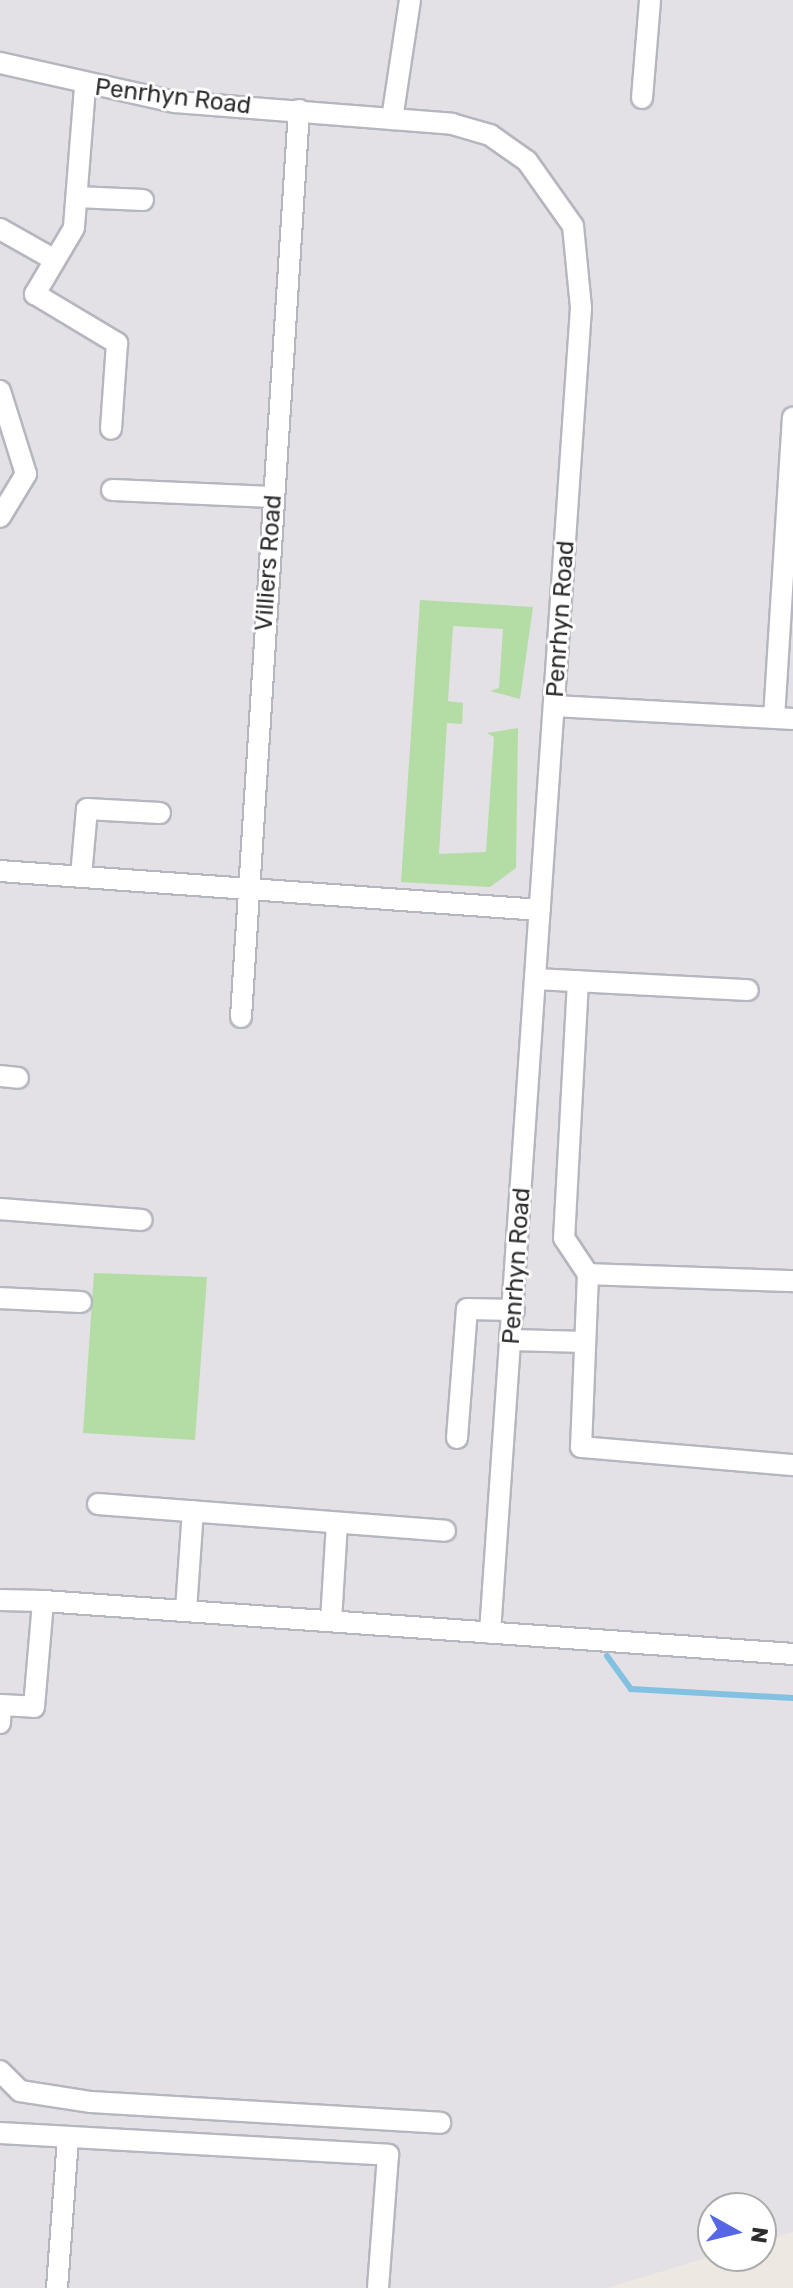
<!DOCTYPE html>
<style>
body{margin:0}
#map{position:relative;width:793px;height:2288px;overflow:hidden;background:#ede9e2;font-family:Rubik,sans-serif}
div>[style]{position:absolute}
.industrial>*{inset:0;background:#e3e1e6}
.green>*{inset:0;background:#b4dca5}
.stream>*{height:6px;margin:-3px;padding:0 3px;transform-origin:3px;border-radius:3px;background:#82c1e1}
.roads{filter:drop-shadow(2px 0 #b5b6bf) drop-shadow(-2px 0 #b5b6bf) drop-shadow(0 2px #b5b6bf) drop-shadow(0 -2px #b5b6bf)}
.minor>*{height:20px;margin:-10px;padding:0 10px;transform-origin:10px;border-radius:10px;background:#fff}
span{translate:-50% -50%;white-space:nowrap;text-align:center;line-height:1.15;-webkit-text-stroke:6px #fff;paint-order:stroke}
.street-label{font-size:24px;color:#2d2d2d}
.north{position:absolute;left:697px;top:2192px;width:80px;height:80px;box-sizing:border-box;background:#fff;border:2px solid #ababab;border-radius:50%;rotate:98deg;font-size:22px;font-weight:700;line-height:32px;text-align:center;color:#2d2d2d}
.north::after{content:'';display:block;margin:auto;width:28px;height:36px;background:#5666e5;clip-path:polygon(50% 0,100% 100%,50% 72%,0 100%)}
</style>
<div id="map">
<div class="industrial">
<i style="clip-path:polygon(0 0,793px 0,793px 2232px,761px 2242px,761px 2208px,713px 2208px,713px 2256px,607px 2288px,0 2288px)"></i>
</div>
<div class="green">
<i style="clip-path:polygon(420px 600px,533px 607px,520px 699px,490px 691px,499px 688px,503px 629px,453px 626px,448px 701px,463px 703px,462px 724px,447px 723px,439px 854px,486px 852px,494px 737px,487px 733px,518px 728px,516px 868px,490px 887px,401px 882px)"></i>
<i style="clip-path:polygon(94px 1273px,207px 1277px,195px 1440px,83px 1433px)"></i>
</div>
<div class="stream">
<i style="left:607px;top:1656px;width:41px;rotate:54deg"></i>
<i style="left:631px;top:1689px;width:162px;rotate:3.2deg"></i>
</div>
<div class="roads">
<div class="minor">
<i style="left:0;top:63px;width:179px;rotate:12.6deg"></i>
<i style="left:175px;top:102px;width:278px;rotate:4.5deg"></i>
<i style="left:452px;top:124px;width:40px;rotate:16deg"></i>
<i style="left:490px;top:135px;width:45px;rotate:35.1deg"></i>
<i style="left:527px;top:161px;width:80px;rotate:54.7deg"></i>
<i style="left:573px;top:226px;width:82px;rotate:84.4deg"></i>
<i style="left:581px;top:308px;width:1328px;rotate:93.93deg"></i>
<i style="left:85px;top:87px;width:141px;rotate:94.5deg"></i>
<i style="left:74px;top:228px;width:77px;rotate:120.6deg"></i>
<i style="left:35px;top:294px;width:96px;rotate:30.9deg"></i>
<i style="left:117px;top:343px;width:86px;rotate:94deg"></i>
<i style="left:642px;top:98px;width:98px;rotate:-85.3deg"></i>
<i style="left:392px;top:119px;width:120px;rotate:-81.4deg"></i>
<i style="left:77px;top:197px;width:66px;rotate:2.6deg"></i>
<i style="left:0;top:229px;width:63px;rotate:29.4deg"></i>
<i style="left:0;top:391px;width:87px;rotate:72.6deg"></i>
<i style="left:26px;top:474px;width:50px;rotate:121.2deg"></i>
<i style="left:112px;top:490px;width:161px;rotate:2.5deg"></i>
<i style="left:555px;top:706px;width:238px;rotate:3.1deg"></i>
<i style="left:774px;top:718px;width:301px;rotate:-86.4deg"></i>
<i style="left:0;top:871px;width:541px;rotate:4.13deg"></i>
<i style="left:81px;top:876px;width:67px;rotate:-84.9deg"></i>
<i style="left:87px;top:809px;width:73px;rotate:3.1deg"></i>
<i style="left:536px;top:979px;width:212px;rotate:3deg"></i>
<i style="left:578px;top:981px;width:257px;rotate:93.1deg"></i>
<i style="left:564px;top:1238px;width:43px;rotate:56.3deg"></i>
<i style="left:588px;top:1274px;width:173px;rotate:92.3deg"></i>
<i style="left:581px;top:1447px;width:213px;rotate:4.9deg"></i>
<i style="left:241px;top:1017px;width:909px;rotate:-86.34deg"></i>
<i style="left:0;top:1076px;width:18px;rotate:6deg"></i>
<i style="left:0;top:1209px;width:142px;rotate:4.4deg"></i>
<i style="left:588px;top:1274px;width:205px;rotate:2deg"></i>
<i style="left:0;top:1298px;width:81px;rotate:2.8deg"></i>
<i style="left:512px;top:1340px;width:73px;rotate:1.6deg"></i>
<i style="left:457px;top:1438px;width:129px;rotate:-85.6deg"></i>
<i style="left:467px;top:1309px;width:47px;rotate:1.2deg"></i>
<i style="left:98px;top:1504px;width:348px;rotate:4.4deg"></i>
<i style="left:0;top:1600px;width:43px;rotate:1.3deg"></i>
<i style="left:186px;top:1610px;width:99px;rotate:-86deg"></i>
<i style="left:331px;top:1621px;width:98px;rotate:-86.5deg"></i>
<i style="left:0;top:1723px;width:18px;rotate:-87deg"></i>
<i style="left:1px;top:1705px;width:33px;rotate:3deg"></i>
<i style="left:34px;top:1707px;width:106px;rotate:-85.1deg"></i>
<i style="left:43px;top:1601px;width:752px;rotate:4.04deg"></i>
<i style="left:0;top:2071px;width:28px;rotate:45deg"></i>
<i style="left:20px;top:2091px;width:72px;rotate:8.8deg"></i>
<i style="left:91px;top:2102px;width:350px;rotate:3.4deg"></i>
<i style="left:0;top:2133px;width:389px;rotate:3.2deg"></i>
<i style="left:388px;top:2155px;width:133px;rotate:94.3deg"></i>
<i style="left:57px;top:2288px;width:150px;rotate:-85.8deg"></i>
</div>
</div>
<div class="street-label">
<span style="left:173px;top:97px;rotate:7deg">Penrhyn Road</span>
<span style="left:269px;top:563px;rotate:-86deg">Villiers Road</span>
<span style="left:561px;top:619px;rotate:-86deg">Penrhyn Road</span>
<span style="left:517px;top:1266px;rotate:-86deg">Penrhyn Road</span>
</div>
<div class="north">N</div>
</div>
